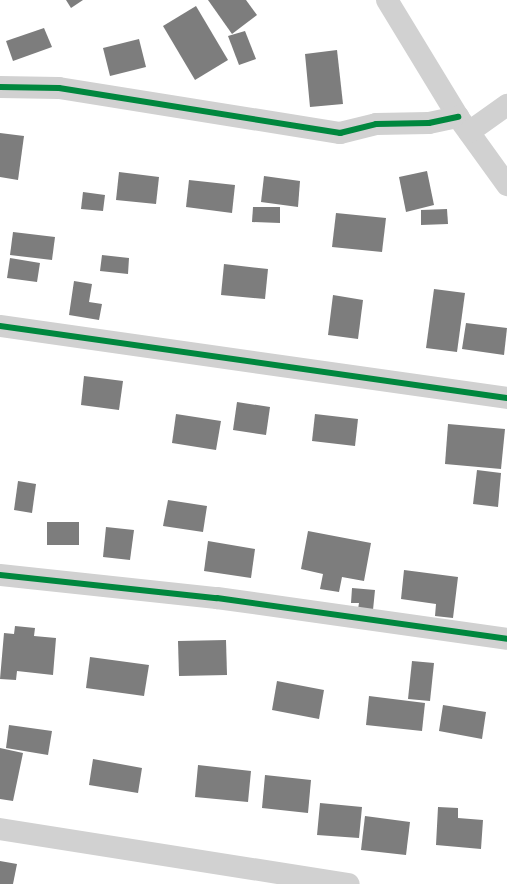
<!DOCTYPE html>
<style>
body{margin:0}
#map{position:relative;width:507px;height:884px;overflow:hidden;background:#fff;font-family:Cabin,sans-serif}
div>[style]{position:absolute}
.building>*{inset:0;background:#7d7d7d}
.minor>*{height:22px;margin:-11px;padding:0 11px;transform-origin:11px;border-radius:11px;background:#d1d1d1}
.cycleway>*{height:6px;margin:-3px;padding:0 3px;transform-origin:3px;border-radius:3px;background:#00873e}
span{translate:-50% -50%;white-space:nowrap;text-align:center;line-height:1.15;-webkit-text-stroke:4px #fff;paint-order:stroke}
</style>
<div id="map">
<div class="building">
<i style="clip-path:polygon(66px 0,83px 0,71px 8px)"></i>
<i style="clip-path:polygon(208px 0,246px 0,257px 15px,232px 34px)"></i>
<i style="clip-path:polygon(196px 6px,228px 60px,195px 80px,163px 26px)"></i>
<i style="clip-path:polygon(44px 28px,52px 47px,13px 61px,6px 41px)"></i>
<i style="clip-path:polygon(245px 31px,256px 59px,239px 65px,228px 36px)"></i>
<i style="clip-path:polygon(139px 39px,146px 67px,110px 76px,103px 48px)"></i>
<i style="clip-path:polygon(337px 50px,343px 104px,310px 107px,305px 54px)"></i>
<i style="clip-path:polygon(0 133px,24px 136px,18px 180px,0 177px)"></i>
<i style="clip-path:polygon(427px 171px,434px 205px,406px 212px,399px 177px)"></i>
<i style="clip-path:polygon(119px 172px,159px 177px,156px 204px,116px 200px)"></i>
<i style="clip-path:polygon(264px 176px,300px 181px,298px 207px,261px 202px)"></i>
<i style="clip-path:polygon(189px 180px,235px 185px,232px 213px,186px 207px)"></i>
<i style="clip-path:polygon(83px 192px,105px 195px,103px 211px,81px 209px)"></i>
<i style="clip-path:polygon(253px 207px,280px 207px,280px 223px,252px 222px)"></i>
<i style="clip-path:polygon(447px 209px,448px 224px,421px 225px,421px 210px)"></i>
<i style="clip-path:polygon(336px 213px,386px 218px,382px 252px,332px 247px)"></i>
<i style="clip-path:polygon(13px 232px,55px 237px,52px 260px,10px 255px)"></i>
<i style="clip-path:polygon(102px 255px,129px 258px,128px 274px,100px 271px)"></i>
<i style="clip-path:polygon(10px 258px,40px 263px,37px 282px,7px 278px)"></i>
<i style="clip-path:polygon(224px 264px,268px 269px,265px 299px,221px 295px)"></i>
<i style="clip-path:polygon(74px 281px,92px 284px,89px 302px,102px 304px,99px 320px,69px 315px)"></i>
<i style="clip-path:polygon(434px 289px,465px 293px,457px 352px,426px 348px)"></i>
<i style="clip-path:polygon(333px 295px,363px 300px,358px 339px,328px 335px)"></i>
<i style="clip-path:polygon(466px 323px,507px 328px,504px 355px,462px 349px)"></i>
<i style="clip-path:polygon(84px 376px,123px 381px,119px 410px,81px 405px)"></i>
<i style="clip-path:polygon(237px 402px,270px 407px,266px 435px,233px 430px)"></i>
<i style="clip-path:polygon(176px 414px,221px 421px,216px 450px,172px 443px)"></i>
<i style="clip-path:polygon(315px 414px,358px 419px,355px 446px,312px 441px)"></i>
<i style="clip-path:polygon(448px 424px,505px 429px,501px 469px,445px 464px)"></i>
<i style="clip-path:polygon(477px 470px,501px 473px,498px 507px,473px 504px)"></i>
<i style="clip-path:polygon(18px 481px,36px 484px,32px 513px,14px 510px)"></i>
<i style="clip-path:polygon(168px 500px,207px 506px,203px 532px,163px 526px)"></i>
<i style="clip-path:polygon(47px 522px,79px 522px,79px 545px,47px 545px)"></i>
<i style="clip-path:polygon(106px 527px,134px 530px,130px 560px,103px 557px)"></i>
<i style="clip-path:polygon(308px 531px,371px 543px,364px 581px,342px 577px,339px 592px,320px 589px,323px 574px,301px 569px)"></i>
<i style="clip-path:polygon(208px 541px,255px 549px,251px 578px,204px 571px)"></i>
<i style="clip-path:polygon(404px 570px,458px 577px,453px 618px,435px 616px,436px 604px,401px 599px)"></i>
<i style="clip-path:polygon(352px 588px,375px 590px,373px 610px,358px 609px,359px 603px,351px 603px)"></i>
<i style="clip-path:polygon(15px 626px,35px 628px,34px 636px,56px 638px,53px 675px,17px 671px,16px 680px,0 679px,4px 633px,14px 634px)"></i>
<i style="clip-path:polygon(226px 640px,227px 675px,179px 676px,178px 641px)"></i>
<i style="clip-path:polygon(90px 657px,149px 665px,144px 696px,86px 688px)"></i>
<i style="clip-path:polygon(412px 661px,434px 663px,430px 701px,408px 699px)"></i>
<i style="clip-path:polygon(277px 681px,324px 690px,319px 719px,272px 710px)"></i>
<i style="clip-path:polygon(369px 696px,425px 703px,422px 731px,366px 725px)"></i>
<i style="clip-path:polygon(443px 705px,486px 712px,482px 739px,439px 731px)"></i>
<i style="clip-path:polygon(9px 725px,52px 731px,48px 755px,6px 748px)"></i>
<i style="clip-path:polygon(0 748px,23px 753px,13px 801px,0 799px)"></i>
<i style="clip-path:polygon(93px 759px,142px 768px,138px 793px,89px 785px)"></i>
<i style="clip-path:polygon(198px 765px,251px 771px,248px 802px,195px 797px)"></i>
<i style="clip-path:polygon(265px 775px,311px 780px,308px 813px,262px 808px)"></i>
<i style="clip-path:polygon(320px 803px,362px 807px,359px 838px,317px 835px)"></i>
<i style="clip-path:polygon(438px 807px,458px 808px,458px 818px,483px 820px,481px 849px,436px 845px)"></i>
<i style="clip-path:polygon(365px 816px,410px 822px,406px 855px,361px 850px)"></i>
<i style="clip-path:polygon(0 861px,17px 864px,13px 884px,0 884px)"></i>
</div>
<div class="minor">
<i style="left:387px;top:0;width:137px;rotate:58.7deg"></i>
<i style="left:458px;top:117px;width:84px;rotate:54.2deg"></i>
<i style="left:0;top:87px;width:59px;rotate:1deg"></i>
<i style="left:59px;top:88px;width:285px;rotate:9.1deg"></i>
<i style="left:340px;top:133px;width:37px;rotate:-14deg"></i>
<i style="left:376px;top:124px;width:53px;rotate:-1.1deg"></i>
<i style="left:429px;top:123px;width:30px;rotate:-12deg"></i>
<i style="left:469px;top:132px;width:47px;rotate:-35.4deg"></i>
<i style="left:0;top:326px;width:512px;rotate:8.08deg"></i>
<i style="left:0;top:575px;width:218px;rotate:6.1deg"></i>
<i style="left:217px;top:598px;width:293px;rotate:8deg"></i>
<i style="left:0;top:829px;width:353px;rotate:9deg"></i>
</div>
<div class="cycleway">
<i style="left:0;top:87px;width:59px;rotate:1deg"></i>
<i style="left:59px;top:88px;width:285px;rotate:9.1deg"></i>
<i style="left:340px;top:133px;width:37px;rotate:-14deg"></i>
<i style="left:376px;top:124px;width:53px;rotate:-1.1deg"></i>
<i style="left:429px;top:123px;width:30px;rotate:-12deg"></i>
<i style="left:0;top:326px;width:512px;rotate:8.08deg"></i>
<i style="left:0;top:575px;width:218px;rotate:6.1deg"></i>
<i style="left:217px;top:598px;width:293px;rotate:8deg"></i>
</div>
</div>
